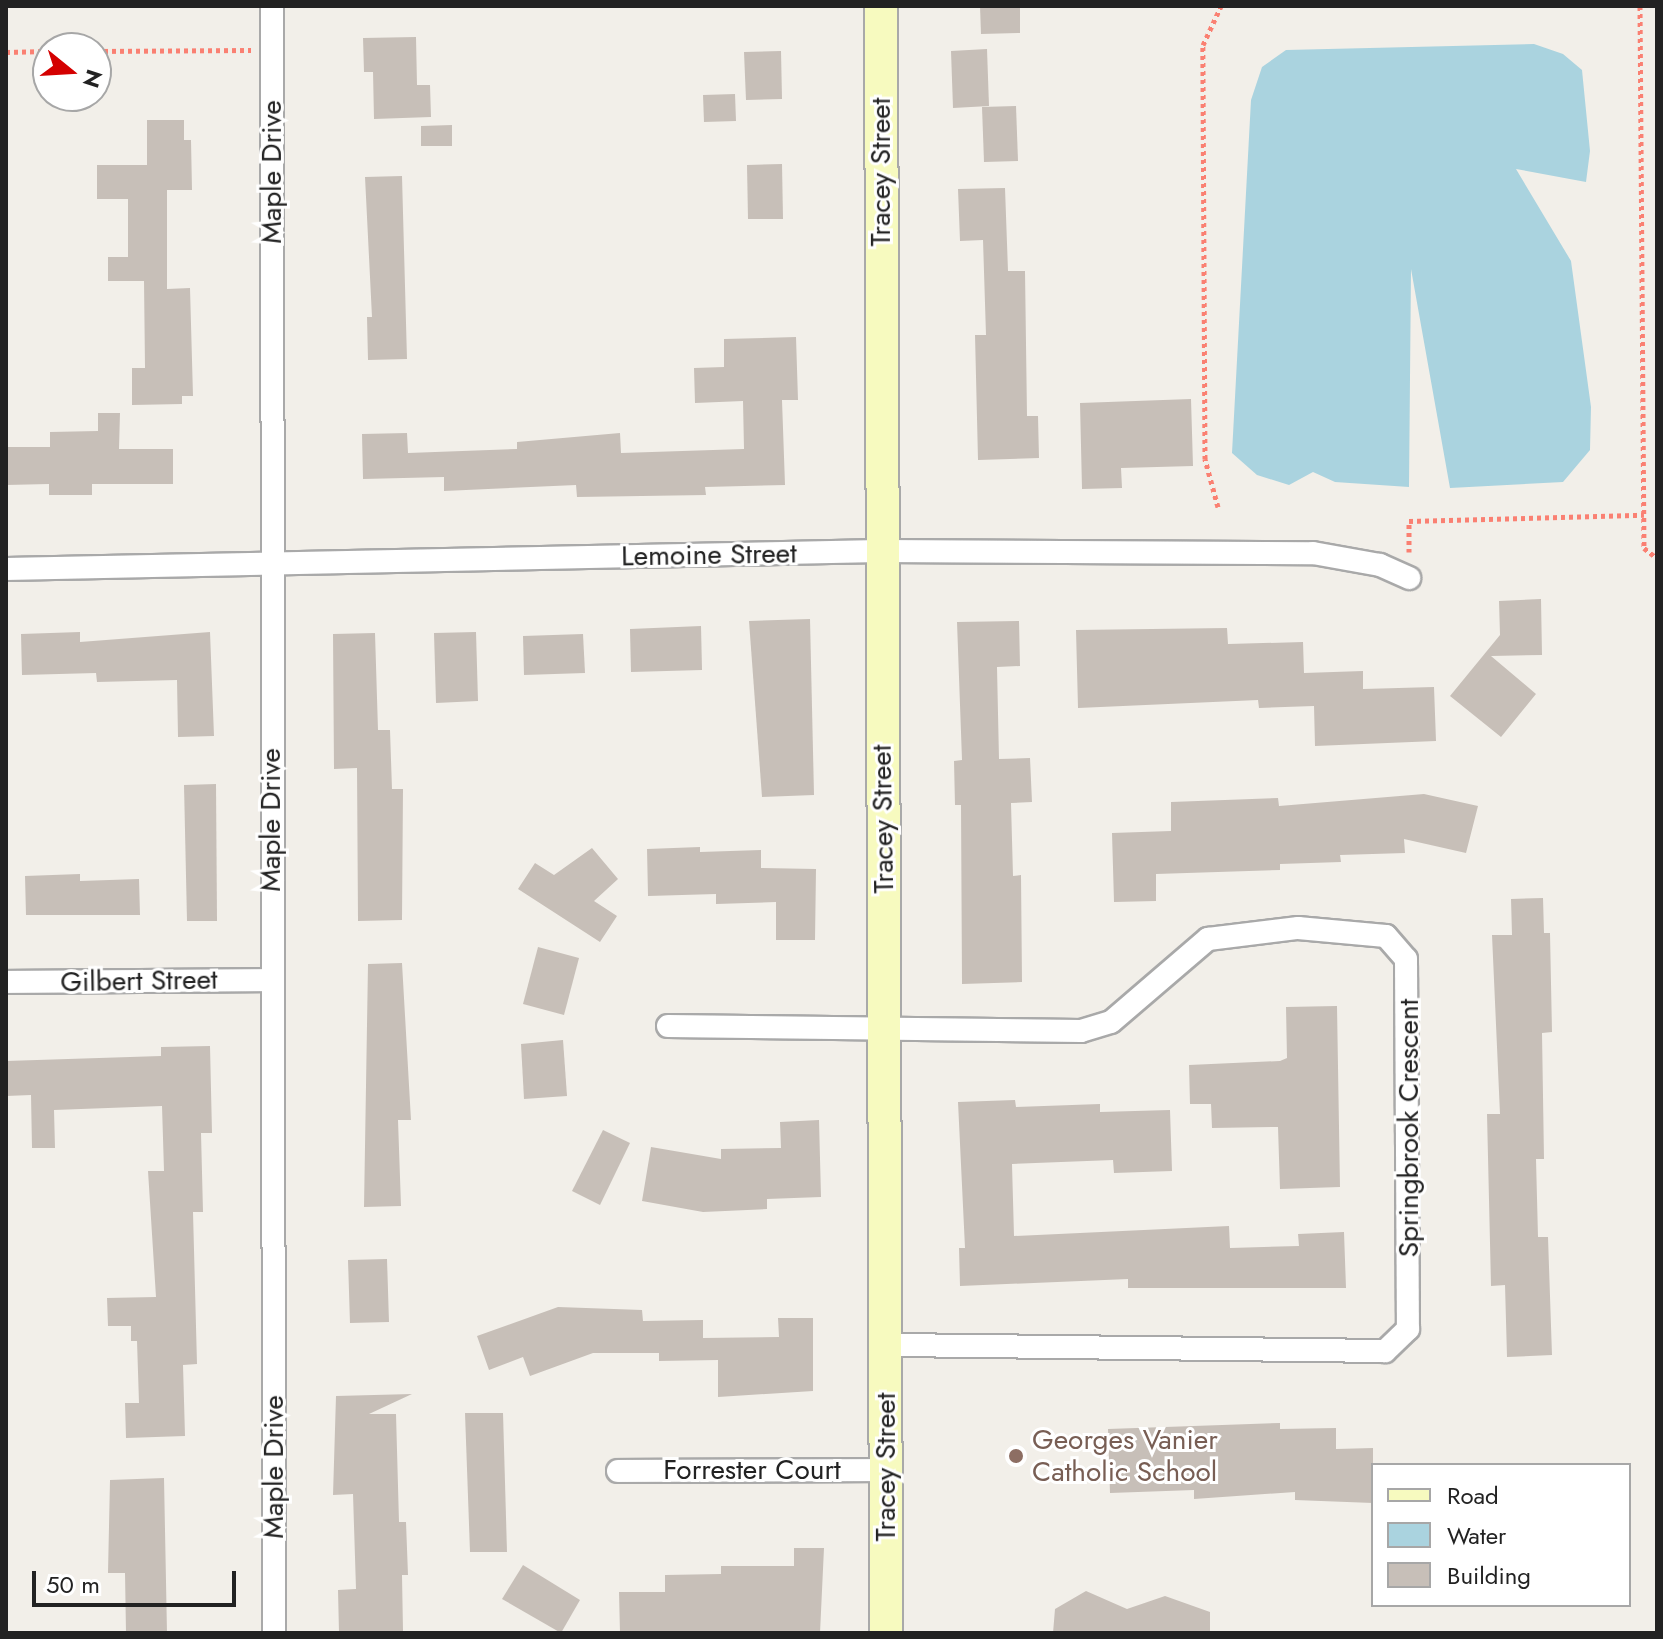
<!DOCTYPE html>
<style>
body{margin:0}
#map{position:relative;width:1663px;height:1639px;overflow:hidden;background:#f2efe9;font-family:Jost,sans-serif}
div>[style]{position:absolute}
.water>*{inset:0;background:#aad3df}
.building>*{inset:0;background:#c7bfb8}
.path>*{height:5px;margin-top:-2.5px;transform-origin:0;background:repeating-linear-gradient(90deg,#fa8072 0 4px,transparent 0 8px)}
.roads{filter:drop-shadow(2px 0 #a9a9a9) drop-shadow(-2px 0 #a9a9a9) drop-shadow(0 2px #a9a9a9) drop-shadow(0 -2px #a9a9a9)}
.street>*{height:22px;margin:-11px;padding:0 11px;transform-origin:11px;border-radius:11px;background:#fff}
.secondary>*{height:32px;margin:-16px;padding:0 16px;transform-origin:16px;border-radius:16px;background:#f7fabf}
.dots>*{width:22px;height:22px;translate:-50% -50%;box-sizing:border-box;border:4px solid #fff;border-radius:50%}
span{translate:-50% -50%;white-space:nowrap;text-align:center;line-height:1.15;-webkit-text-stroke:6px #fff;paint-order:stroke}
.street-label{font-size:28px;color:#222}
.education-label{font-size:28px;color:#785e54}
.left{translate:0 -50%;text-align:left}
.frame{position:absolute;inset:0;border:8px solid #222;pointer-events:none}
.legend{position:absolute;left:1371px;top:1463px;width:260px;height:144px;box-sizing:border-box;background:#fff;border:2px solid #a7a7a7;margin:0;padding:10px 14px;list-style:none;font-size:24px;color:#222}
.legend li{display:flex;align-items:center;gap:16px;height:40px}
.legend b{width:40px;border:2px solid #a7a7a7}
.north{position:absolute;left:32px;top:32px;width:80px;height:80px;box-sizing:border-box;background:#fff;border:2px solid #a7a7a7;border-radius:50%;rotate:108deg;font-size:22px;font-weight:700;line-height:32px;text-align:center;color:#222}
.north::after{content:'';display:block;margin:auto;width:28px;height:36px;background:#d40000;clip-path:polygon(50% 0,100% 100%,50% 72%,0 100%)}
.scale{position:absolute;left:32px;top:1571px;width:204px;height:36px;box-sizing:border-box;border:4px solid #222;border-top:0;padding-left:10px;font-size:24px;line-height:28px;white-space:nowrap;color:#222;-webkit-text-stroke:6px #fff;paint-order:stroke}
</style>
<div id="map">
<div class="water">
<i style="clip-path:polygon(1534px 44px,1563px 54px,1582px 70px,1590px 151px,1586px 182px,1516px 169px,1571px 261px,1591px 407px,1590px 450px,1563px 482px,1450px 488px,1411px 269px,1409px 487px,1335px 482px,1313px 472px,1289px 485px,1257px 475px,1232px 453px,1251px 100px,1262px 67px,1286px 50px)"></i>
</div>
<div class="building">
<i style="clip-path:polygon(980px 6px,1020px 6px,1020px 33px,981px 34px)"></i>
<i style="clip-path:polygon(416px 37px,417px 85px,430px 85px,431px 117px,374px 119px,373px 72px,364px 72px,363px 38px)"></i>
<i style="clip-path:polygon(987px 49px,989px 106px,953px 108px,951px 51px)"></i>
<i style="clip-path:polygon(781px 51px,782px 99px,746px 100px,744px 52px)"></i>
<i style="clip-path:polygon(735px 94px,736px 121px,704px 122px,703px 95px)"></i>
<i style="clip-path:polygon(1016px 106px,1018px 161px,984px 162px,982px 107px)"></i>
<i style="clip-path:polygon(147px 120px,184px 120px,184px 140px,191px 140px,192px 190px,167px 190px,167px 289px,190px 288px,193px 396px,182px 396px,182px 404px,132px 405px,132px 368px,145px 368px,144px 281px,108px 281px,108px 257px,128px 257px,128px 199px,97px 199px,97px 165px,147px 165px)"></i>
<i style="clip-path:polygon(452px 125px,452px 146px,421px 146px,421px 126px)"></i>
<i style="clip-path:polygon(782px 164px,783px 219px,748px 219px,747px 165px)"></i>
<i style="clip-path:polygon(402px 176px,407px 359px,368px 360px,367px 317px,372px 317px,365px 177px)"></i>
<i style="clip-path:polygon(1005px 188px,1008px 271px,1025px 271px,1027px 416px,1038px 416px,1039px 458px,978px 460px,975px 335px,986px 335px,983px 240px,960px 241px,958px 189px)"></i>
<i style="clip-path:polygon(796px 337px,798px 400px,782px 400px,785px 485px,705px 487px,706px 495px,577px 497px,576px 485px,444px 491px,444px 477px,363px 479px,362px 434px,407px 433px,408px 453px,517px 449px,517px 442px,620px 433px,621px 453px,744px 449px,743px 401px,695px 403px,694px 368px,724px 367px,724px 339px)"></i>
<i style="clip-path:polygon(1191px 399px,1193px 466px,1121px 468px,1122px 488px,1082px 489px,1080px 403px)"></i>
<i style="clip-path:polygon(98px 413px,120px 413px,119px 449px,173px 449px,173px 484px,92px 484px,92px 495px,49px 495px,49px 484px,6px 485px,6px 447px,50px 447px,50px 432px,98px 431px)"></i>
<i style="clip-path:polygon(1541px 599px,1542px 655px,1491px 656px,1536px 694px,1501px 737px,1450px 696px,1500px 635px,1499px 601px)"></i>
<i style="clip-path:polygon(810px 619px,814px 795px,762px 797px,749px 621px)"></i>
<i style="clip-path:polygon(1019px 621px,1020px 666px,997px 667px,999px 759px,1030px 758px,1032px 802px,1011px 803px,1013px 876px,1021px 875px,1022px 982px,962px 984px,961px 805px,955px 805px,954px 761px,962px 760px,957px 622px)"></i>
<i style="clip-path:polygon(701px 626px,702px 670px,631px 672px,630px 629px)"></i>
<i style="clip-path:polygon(1227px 628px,1228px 644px,1303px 642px,1304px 673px,1363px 671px,1363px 689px,1434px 687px,1436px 741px,1315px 746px,1314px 706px,1259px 708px,1258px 700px,1078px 708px,1076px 630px)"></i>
<i style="clip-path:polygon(80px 632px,80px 642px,210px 632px,214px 736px,178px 737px,177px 680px,97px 682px,96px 673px,22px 675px,21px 634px)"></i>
<i style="clip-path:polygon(476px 632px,478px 701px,436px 703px,434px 633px)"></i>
<i style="clip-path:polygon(375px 633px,378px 730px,390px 730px,392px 789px,403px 789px,402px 920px,358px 921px,357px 768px,334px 769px,333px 634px)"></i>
<i style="clip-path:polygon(583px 634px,585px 673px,524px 675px,523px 636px)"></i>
<i style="clip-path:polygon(216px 784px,217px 921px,187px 921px,184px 785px)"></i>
<i style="clip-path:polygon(1424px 794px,1478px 806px,1466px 853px,1404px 839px,1405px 853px,1340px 855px,1341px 862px,1280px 864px,1280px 870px,1156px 874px,1156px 901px,1114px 902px,1112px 833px,1171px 831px,1171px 802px,1278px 798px,1279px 806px)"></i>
<i style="clip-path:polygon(700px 847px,700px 852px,761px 850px,761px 868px,816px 869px,815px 940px,776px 940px,776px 902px,716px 904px,716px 894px,648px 896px,647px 849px)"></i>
<i style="clip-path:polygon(592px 848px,618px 879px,594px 901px,617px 916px,600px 942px,518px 889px,535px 863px,554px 875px)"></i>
<i style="clip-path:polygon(80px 874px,80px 881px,139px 879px,140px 915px,26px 915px,25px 876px)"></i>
<i style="clip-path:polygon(1543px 898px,1544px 933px,1550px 933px,1552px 1032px,1542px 1033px,1544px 1159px,1536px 1159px,1538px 1237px,1548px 1237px,1552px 1355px,1507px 1357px,1505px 1285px,1491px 1286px,1487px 1114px,1500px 1114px,1492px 935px,1512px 935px,1511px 899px)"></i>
<i style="clip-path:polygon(538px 947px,579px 958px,564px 1015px,523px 1004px)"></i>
<i style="clip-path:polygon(402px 963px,411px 1120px,398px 1120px,401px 1206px,364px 1207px,368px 964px)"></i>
<i style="clip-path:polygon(1337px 1006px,1340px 1187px,1280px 1189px,1278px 1127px,1212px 1128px,1211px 1104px,1190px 1104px,1189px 1065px,1280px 1061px,1287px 1058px,1286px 1007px)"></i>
<i style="clip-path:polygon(563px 1040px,567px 1096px,524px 1099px,521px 1044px)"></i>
<i style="clip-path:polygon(210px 1046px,212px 1133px,201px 1133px,203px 1212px,193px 1212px,197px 1364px,183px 1365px,185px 1436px,126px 1438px,125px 1403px,139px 1403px,137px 1341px,131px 1341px,131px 1326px,108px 1326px,107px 1298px,156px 1297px,148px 1171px,164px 1171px,162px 1106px,54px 1110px,55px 1148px,32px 1148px,31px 1095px,6px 1096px,6px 1061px,161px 1056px,161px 1047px)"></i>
<i style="clip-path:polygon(1015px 1100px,1016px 1107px,1100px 1104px,1100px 1112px,1170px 1110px,1172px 1171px,1114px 1173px,1113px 1160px,1012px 1164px,1014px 1236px,1229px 1226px,1230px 1248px,1299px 1246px,1298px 1234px,1344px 1232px,1346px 1288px,1128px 1288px,1128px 1279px,960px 1286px,959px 1248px,965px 1248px,958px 1102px)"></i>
<i style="clip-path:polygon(819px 1120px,821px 1197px,767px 1199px,767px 1209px,703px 1212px,642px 1201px,651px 1147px,721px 1159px,721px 1149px,781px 1148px,780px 1122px)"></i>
<i style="clip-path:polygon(603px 1130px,630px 1143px,600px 1205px,572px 1191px)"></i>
<i style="clip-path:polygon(387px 1259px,389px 1322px,350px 1323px,348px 1260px)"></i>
<i style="clip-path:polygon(558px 1307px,642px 1310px,643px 1321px,703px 1320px,703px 1338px,779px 1337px,778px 1318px,813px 1318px,813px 1391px,718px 1397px,718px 1360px,659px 1361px,659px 1353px,593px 1353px,530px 1376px,523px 1357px,489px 1370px,477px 1336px)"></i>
<i style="clip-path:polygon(412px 1394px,369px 1414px,396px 1414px,399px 1522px,406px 1522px,408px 1575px,402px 1575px,403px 1631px,339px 1633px,338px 1590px,356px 1589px,353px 1494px,333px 1495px,336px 1396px)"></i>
<i style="clip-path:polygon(465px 1413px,503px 1413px,507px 1552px,470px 1552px)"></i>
<i style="clip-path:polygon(1280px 1423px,1280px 1429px,1336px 1428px,1336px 1449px,1373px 1448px,1373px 1503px,1295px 1500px,1295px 1492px,1194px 1499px,1194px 1490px,1110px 1493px,1108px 1429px)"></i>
<i style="clip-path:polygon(164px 1478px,167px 1633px,126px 1633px,125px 1573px,108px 1573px,110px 1480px)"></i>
<i style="clip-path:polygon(794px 1548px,824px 1548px,820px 1633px,620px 1633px,619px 1592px,665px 1592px,665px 1575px,721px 1574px,721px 1566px,794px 1566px)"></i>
<i style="clip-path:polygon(523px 1565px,580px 1600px,561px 1633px,502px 1599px)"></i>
<i style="clip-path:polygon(1086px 1591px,1127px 1609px,1165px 1596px,1210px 1612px,1210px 1633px,1053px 1633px,1055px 1609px)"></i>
</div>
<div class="path">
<i style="left:1640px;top:6px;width:542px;rotate:89.58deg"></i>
<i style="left:1644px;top:548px;width:16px;rotate:38deg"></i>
<i style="left:96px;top:51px;width:155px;rotate:-0.4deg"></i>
<i style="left:6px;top:52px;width:42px;rotate:-1.4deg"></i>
<i style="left:1218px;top:507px;width:50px;rotate:-105.2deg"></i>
<i style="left:1205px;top:459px;width:414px;rotate:-90.3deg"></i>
<i style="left:1203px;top:45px;width:43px;rotate:-65.2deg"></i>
<i style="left:1409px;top:552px;width:31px;rotate:-90deg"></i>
<i style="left:1409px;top:521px;width:235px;rotate:-1.5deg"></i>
</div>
<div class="roads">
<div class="street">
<i style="left:272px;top:6px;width:1627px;rotate:89.93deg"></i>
<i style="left:6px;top:569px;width:874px;rotate:-1.18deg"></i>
<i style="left:880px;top:551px;width:433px;rotate:0.3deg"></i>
<i style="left:1313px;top:553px;width:68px;rotate:10.2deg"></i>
<i style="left:1380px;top:565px;width:32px;rotate:24deg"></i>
<i style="left:6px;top:982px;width:265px;rotate:-0.4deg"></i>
<i style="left:668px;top:1026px;width:413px;rotate:0.7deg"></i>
<i style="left:1081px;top:1031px;width:31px;rotate:-17deg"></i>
<i style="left:1111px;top:1022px;width:128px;rotate:-40.6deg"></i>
<i style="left:1208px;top:939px;width:91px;rotate:-7deg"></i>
<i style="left:1298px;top:928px;width:88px;rotate:5.2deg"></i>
<i style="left:1386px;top:936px;width:30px;rotate:49deg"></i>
<i style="left:1406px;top:959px;width:370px;rotate:89.7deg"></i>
<i style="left:1408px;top:1329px;width:32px;rotate:136deg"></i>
<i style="left:1385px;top:1351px;width:499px;rotate:-179.3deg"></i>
<i style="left:618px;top:1471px;width:269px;rotate:-0.2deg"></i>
</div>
<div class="secondary">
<i style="left:881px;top:6px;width:1627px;rotate:89.82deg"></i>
</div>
</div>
<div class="dots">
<i style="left:1016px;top:1456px;background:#8d6e63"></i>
</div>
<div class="street-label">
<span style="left:272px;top:172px;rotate:-90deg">Maple Drive</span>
<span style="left:881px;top:172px;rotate:-90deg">Tracey Street</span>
<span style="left:709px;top:555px;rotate:-1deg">Lemoine Street</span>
<span style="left:883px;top:819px;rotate:-91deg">Tracey Street</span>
<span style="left:271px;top:820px;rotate:-90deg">Maple Drive</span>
<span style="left:139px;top:981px;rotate:-1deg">Gilbert Street</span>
<span style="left:1409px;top:1128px;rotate:-90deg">Springbrook Crescent</span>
<span style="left:274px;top:1467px;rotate:-90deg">Maple Drive</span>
<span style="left:886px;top:1467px;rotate:-90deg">Tracey Street</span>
<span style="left:752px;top:1470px">Forrester Court</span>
</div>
<div class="education-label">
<span class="left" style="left:1032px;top:1456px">Georges Vanier<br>Catholic School</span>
</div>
<div class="frame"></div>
<ul class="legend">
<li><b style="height:10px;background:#f7fabf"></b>Road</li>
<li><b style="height:22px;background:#aad3df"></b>Water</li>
<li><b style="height:22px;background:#c7bfb8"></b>Building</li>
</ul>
<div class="north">N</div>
<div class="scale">50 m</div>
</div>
